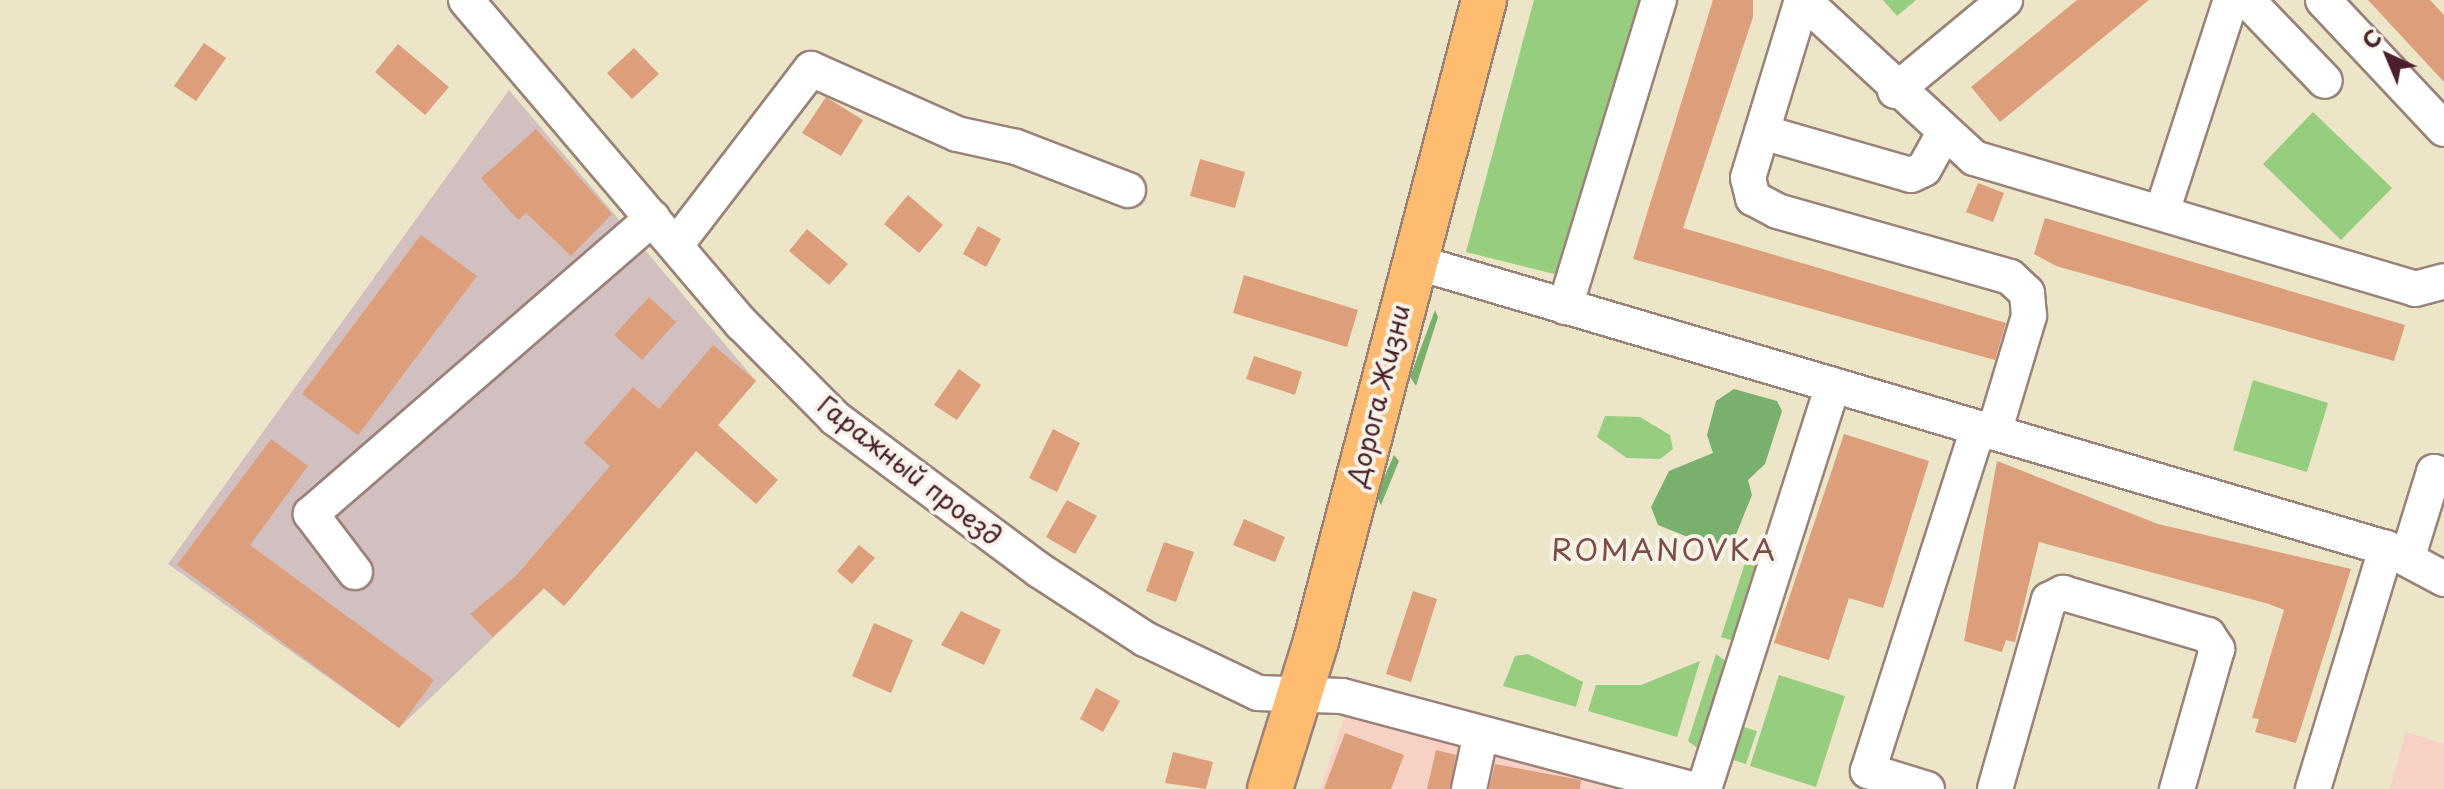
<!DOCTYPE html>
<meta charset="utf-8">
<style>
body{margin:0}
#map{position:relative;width:2444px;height:789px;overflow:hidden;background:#ece5c7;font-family:"Playpen Sans",sans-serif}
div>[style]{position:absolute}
.built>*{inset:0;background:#f7d1c6}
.industrial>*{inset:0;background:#d2bfbf}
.green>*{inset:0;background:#97cd7f}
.forest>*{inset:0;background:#79b06e}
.building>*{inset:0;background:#dd9f7b}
.roads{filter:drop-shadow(2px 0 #9b8279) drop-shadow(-2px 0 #9b8279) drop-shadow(0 2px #9b8279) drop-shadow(0 -2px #9b8279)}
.minor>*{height:34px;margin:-17px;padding:0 17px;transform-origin:17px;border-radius:17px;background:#fff}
.major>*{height:44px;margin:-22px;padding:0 22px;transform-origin:22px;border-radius:22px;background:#febc70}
span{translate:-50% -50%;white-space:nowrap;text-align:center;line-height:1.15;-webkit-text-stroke:8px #f7f3e8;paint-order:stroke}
.street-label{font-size:26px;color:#4a1f2b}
.quarter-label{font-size:30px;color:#7d4c47;letter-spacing:2px}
.north{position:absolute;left:2348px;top:16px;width:80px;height:80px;-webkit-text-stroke:6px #f7f3e8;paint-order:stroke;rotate:316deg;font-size:22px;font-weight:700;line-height:32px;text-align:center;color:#4a1f2b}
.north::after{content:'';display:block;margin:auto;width:28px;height:36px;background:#4a1f2b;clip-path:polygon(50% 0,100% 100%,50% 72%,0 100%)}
</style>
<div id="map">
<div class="built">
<i style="clip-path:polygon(1345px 715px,1631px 789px,1320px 789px)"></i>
<i style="clip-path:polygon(2406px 732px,2444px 744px,2444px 789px,2390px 789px)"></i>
</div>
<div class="industrial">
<i style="clip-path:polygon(509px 90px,756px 381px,564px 606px,544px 589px,399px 728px,168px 564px)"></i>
</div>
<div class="green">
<i style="clip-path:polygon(1534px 0,1644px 0,1558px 275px,1466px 252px)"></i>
<i style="clip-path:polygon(1883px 0,1916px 0,1897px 16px)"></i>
<i style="clip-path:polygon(2313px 112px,2392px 188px,2341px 240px,2263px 164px)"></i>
<i style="clip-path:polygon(2253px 380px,2328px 403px,2307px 472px,2233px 450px)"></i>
<i style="clip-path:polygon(1605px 416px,1640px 417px,1670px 435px,1673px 449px,1660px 459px,1627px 458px,1597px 437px)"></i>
<i style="clip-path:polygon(1745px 563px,1767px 570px,1745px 637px,1731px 640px,1721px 637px)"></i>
<i style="clip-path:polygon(1528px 654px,1583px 682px,1576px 707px,1503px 686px,1515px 656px)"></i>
<i style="clip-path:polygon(1716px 654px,1735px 668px,1704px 753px,1688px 741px)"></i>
<i style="clip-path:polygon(1700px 661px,1677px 737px,1588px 711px,1596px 685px,1641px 685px)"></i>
<i style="clip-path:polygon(1779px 675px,1845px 696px,1816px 787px,1750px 766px)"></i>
<i style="clip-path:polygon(1744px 727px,1757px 731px,1746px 764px,1733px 760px)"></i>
</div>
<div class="forest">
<i style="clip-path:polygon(1435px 310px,1438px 317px,1416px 386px,1410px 377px)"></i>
<i style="clip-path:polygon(1734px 389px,1777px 401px,1782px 411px,1765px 464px,1748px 480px,1752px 495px,1735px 537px,1713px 547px,1658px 525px,1651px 507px,1669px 471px,1713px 453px,1707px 435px,1716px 401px)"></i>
<i style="clip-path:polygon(1394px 455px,1399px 461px,1381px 505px,1376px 495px)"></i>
</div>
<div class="building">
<i style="clip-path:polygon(1713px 0,1753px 0,1753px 17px,1683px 228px,2006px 323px,1995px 360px,1633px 259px)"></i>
<i style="clip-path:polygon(2077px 0,2149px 0,2000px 122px,1971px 87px)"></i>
<i style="clip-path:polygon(2368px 0,2430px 0,2444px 15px,2444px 82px)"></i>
<i style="clip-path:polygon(204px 43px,226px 58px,196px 101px,174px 86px)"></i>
<i style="clip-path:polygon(398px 44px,449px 87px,425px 115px,375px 72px)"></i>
<i style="clip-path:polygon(634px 48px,659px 74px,632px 99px,607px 73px)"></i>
<i style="clip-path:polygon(826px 97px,863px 120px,841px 156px,802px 133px)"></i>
<i style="clip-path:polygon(536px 129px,612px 214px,571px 256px,526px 213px,518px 220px,481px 178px)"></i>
<i style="clip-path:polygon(1200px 159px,1245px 172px,1235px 208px,1190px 196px)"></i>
<i style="clip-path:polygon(1978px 183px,2004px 193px,1993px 222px,1966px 212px)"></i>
<i style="clip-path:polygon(908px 195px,943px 225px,919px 253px,884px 224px)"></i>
<i style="clip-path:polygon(2045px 218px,2405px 325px,2394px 361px,2056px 266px,2034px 254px)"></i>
<i style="clip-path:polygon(978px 226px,1001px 239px,986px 267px,963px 254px)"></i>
<i style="clip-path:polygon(807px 229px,848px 264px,829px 285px,789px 251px)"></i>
<i style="clip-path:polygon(421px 235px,477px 276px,358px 435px,302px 394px)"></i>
<i style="clip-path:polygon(1244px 275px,1358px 310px,1347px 347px,1233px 313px)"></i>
<i style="clip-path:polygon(649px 297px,676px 322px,642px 360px,614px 335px)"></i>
<i style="clip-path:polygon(713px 345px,756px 381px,718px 425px,778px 480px,756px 504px,696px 451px,564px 606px,544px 588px,493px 637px,470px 614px,516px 576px,610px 466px,584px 443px,633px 387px,659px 409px)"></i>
<i style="clip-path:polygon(1254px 356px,1302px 372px,1295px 395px,1246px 379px)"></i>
<i style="clip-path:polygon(959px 369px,981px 385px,957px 420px,934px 405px)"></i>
<i style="clip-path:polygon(1053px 429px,1080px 443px,1057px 492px,1029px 478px)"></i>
<i style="clip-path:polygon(1844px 434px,1929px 461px,1883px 608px,1849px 598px,1829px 660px,1774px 643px)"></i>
<i style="clip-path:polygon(271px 439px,308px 466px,250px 545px,434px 680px,399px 728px,177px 565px)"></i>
<i style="clip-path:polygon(1997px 461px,2158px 524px,2351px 569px,2296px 743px,2255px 732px,2259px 719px,2252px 718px,2284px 610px,2269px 604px,2039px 542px,2015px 642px,2006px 640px,2002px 652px,1964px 641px)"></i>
<i style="clip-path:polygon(1067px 500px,1097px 516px,1075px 554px,1046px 537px)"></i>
<i style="clip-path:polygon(1244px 519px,1285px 537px,1275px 562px,1233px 545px)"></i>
<i style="clip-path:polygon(1164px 542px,1194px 552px,1176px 602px,1146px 591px)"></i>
<i style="clip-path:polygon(859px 545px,875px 558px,852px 584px,837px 571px)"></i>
<i style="clip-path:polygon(1413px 591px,1437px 599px,1411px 682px,1386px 674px)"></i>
<i style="clip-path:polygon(961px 611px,1001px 630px,984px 665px,941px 645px)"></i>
<i style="clip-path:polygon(874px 623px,913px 640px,891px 693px,852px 676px)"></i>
<i style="clip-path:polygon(1096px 688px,1120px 701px,1103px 732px,1080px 719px)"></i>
<i style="clip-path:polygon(1345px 733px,1404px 755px,1391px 789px,1324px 789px)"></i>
<i style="clip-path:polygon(1436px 750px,1456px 755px,1450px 789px,1427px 789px)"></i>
<i style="clip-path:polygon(1173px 752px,1213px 762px,1206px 789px,1165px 783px)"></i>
<i style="clip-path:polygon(1495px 764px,1581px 780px,1580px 789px,1489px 789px)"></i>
</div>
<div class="roads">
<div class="minor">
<i style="left:466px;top:0;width:426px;rotate:49.6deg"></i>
<i style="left:742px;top:324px;width:132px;rotate:45.3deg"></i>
<i style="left:835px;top:418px;width:254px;rotate:36.7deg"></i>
<i style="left:1039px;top:570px;width:126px;rotate:33.1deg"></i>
<i style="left:1145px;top:639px;width:125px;rotate:25.5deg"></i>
<i style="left:1258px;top:693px;width:84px;rotate:2deg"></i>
<i style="left:1342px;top:696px;width:361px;rotate:14.9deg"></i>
<i style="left:1802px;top:0;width:186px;rotate:106.9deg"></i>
<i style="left:1748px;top:178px;width:21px;rotate:76deg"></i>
<i style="left:1753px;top:198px;width:27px;rotate:28deg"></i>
<i style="left:1777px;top:211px;width:242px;rotate:15.8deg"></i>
<i style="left:2010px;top:277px;width:23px;rotate:43deg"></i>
<i style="left:2027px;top:293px;width:23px;rotate:85deg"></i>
<i style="left:2029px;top:316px;width:122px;rotate:106.7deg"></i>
<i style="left:1803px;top:0;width:233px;rotate:42.7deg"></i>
<i style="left:1974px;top:158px;width:460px;rotate:16.5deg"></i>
<i style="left:2415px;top:289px;width:30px;rotate:-15deg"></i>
<i style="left:2247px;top:0;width:112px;rotate:46.1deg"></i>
<i style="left:2323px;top:0;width:177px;rotate:46.8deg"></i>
<i style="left:1895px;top:91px;width:143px;rotate:-39.6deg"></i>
<i style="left:1762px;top:132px;width:155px;rotate:16.1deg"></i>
<i style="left:1911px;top:175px;width:14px;rotate:-25deg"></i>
<i style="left:1924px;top:169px;width:38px;rotate:-61deg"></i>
<i style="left:2162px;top:212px;width:223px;rotate:-72deg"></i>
<i style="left:676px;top:245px;width:222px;rotate:-52.5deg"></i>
<i style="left:811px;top:69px;width:160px;rotate:24deg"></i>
<i style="left:957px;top:134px;width:60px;rotate:12.4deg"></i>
<i style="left:1016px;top:147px;width:120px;rotate:21deg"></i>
<i style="left:1412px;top:261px;width:1015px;rotate:16.42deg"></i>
<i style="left:2386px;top:548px;width:66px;rotate:28.1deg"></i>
<i style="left:1565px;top:307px;width:321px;rotate:-73deg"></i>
<i style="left:2408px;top:556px;width:88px;rotate:-72.8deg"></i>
<i style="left:2434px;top:472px;width:10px;rotate:17deg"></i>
<i style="left:355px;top:572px;width:73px;rotate:-127.2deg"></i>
<i style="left:311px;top:514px;width:452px;rotate:-40.9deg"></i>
<i style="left:1469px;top:789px;width:57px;rotate:-77.9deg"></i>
<i style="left:1704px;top:789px;width:424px;rotate:-72.3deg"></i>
<i style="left:1927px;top:789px;width:62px;rotate:-163deg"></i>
<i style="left:1868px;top:771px;width:359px;rotate:-72.2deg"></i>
<i style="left:1995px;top:789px;width:197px;rotate:-74.1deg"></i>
<i style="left:2049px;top:600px;width:16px;rotate:-27deg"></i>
<i style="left:2063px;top:593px;width:151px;rotate:16.2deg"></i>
<i style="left:2208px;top:635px;width:17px;rotate:57deg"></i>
<i style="left:2217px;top:649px;width:146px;rotate:105.9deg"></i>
<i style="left:2313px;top:789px;width:252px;rotate:-73.1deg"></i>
</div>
<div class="major">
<i style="left:1270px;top:789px;width:155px;rotate:-72.7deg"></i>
<i style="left:1316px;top:641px;width:663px;rotate:-75.31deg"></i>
</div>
</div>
<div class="street-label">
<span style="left:1378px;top:395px;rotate:-76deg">Дорога Жизни</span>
<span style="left:910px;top:470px;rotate:38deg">Гаражный проезд</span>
</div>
<div class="quarter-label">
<span style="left:1664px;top:549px">ROMANOVKA</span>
</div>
<div class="north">С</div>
</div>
